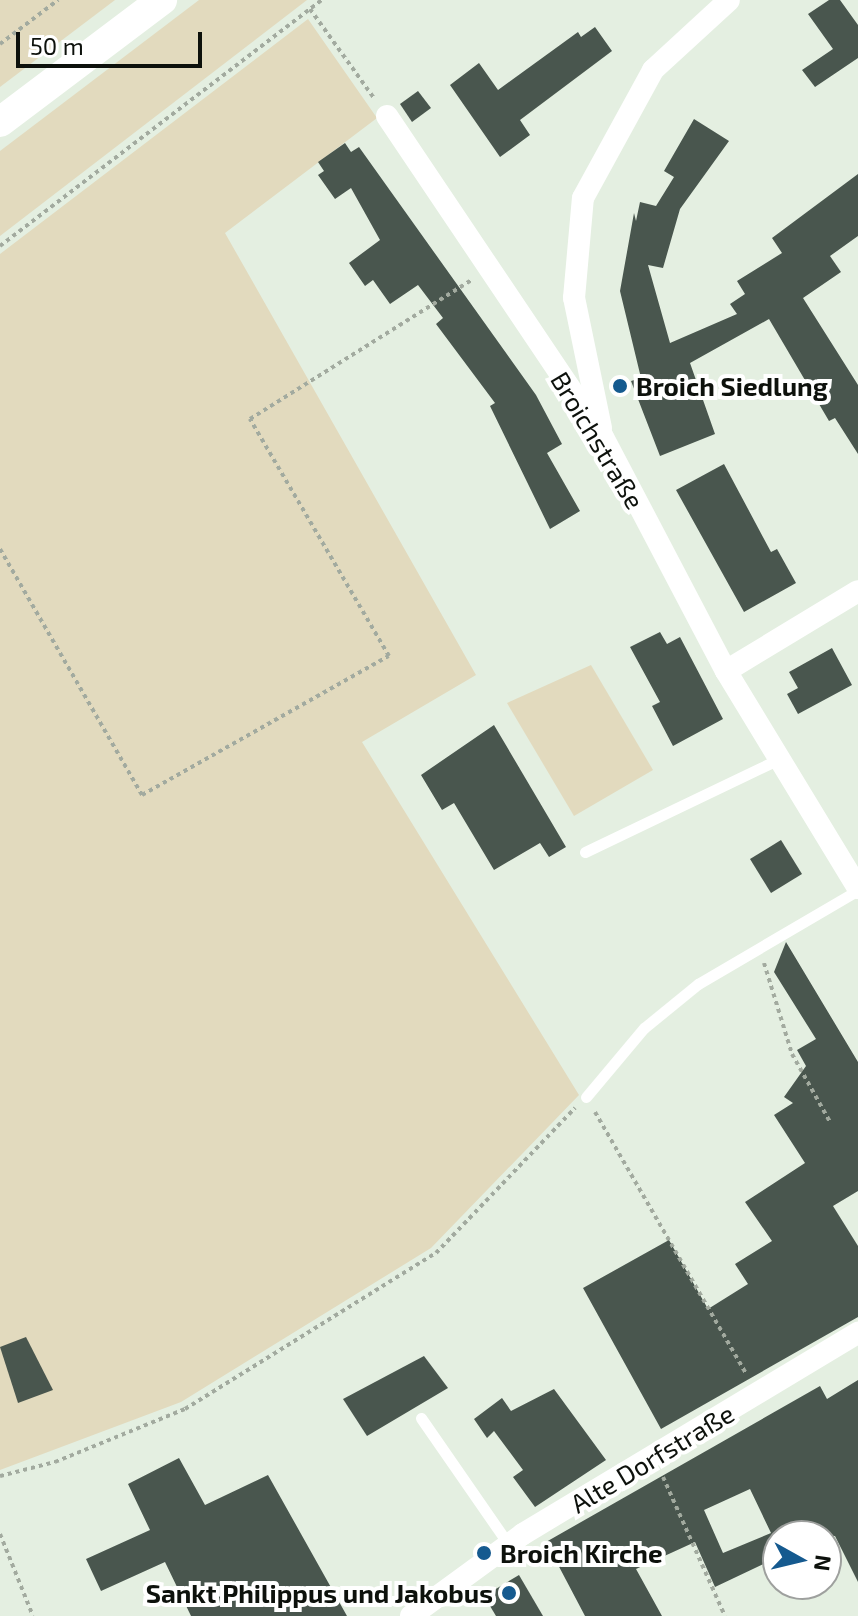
<!DOCTYPE html>
<meta charset="utf-8">
<style>
body{margin:0}
#map{position:relative;width:858px;height:1616px;overflow:hidden;background:#e4efe1;font-family:"Exo 2",sans-serif}
div>[style]{position:absolute}
.green>*{inset:0;background:#e2dabe}
.building>*{inset:0;background:#49564e}
.path>*{height:4px;margin-top:-2px;transform-origin:0;background:repeating-linear-gradient(90deg,#a2aa9f 0 4px,transparent 0 8px)}
.lane>*{height:11px;margin:-5.5px;padding:0 5.5px;transform-origin:5.5px;border-radius:5.5px;background:#fff}
.street>*{height:22px;margin:-11px;padding:0 11px;transform-origin:11px;border-radius:11px;background:#fff}
.secondary>*{height:30px;margin:-15px;padding:0 15px;transform-origin:15px;border-radius:15px;background:#fff}
.dots>*{width:22px;height:22px;translate:-50% -50%;box-sizing:border-box;border:4px solid #fff;border-radius:50%}
span{translate:-50% -50%;white-space:nowrap;text-align:center;line-height:1.15;-webkit-text-stroke:8px #fff;paint-order:stroke}
.poi-label{font-size:26px;color:#0d110c;font-weight:700}
.left{translate:0 -50%;text-align:left}
.right{translate:-100% -50%;text-align:right}
.street-label{font-size:26px;color:#0d110c}
.north{position:absolute;left:762px;top:1520px;width:80px;height:80px;box-sizing:border-box;background:#fff;border:2px solid #9ea09e;border-radius:50%;rotate:98deg;font-size:22px;font-weight:700;line-height:32px;text-align:center;color:#0d110c}
.north::after{content:'';display:block;margin:auto;width:28px;height:36px;background:#155a8f;clip-path:polygon(50% 0,100% 100%,50% 72%,0 100%)}
.scale{position:absolute;left:16px;top:32px;width:186px;height:36px;box-sizing:border-box;border:4px solid #0d110c;border-top:0;padding-left:10px;font-size:24px;line-height:28px;white-space:nowrap;color:#0d110c;-webkit-text-stroke:6px #fff;paint-order:stroke}
</style>
<div id="map">
<div class="green">
<i style="clip-path:polygon(0 0,115px 0,0 87px)"></i>
<i style="clip-path:polygon(199px 0,307px 0,0 236px,0 151px)"></i>
<i style="clip-path:polygon(308px 19px,377px 118px,225px 233px,476px 675px,362px 742px,579px 1095px,431px 1248px,181px 1402px,0 1470px,0 254px)"></i>
<i style="clip-path:polygon(591px 665px,653px 770px,574px 816px,507px 703px)"></i>
</div>
<div class="building">
<i style="clip-path:polygon(829px 0,840px 0,858px 25px,858px 58px,815px 87px,802px 70px,833px 49px,808px 14px)"></i>
<i style="clip-path:polygon(595px 27px,612px 51px,520px 120px,530px 135px,500px 157px,450px 85px,479px 63px,498px 90px,578px 32px,581px 37px)"></i>
<i style="clip-path:polygon(418px 91px,431px 108px,412px 122px,400px 104px)"></i>
<i style="clip-path:polygon(694px 119px,729px 141px,680px 209px,663px 268px,648px 265px,670px 343px,737px 314px,730px 304px,745px 294px,737px 281px,782px 253px,772px 238px,858px 174px,858px 236px,830px 256px,841px 272px,803px 298px,858px 385px,858px 454px,835px 418px,829px 421px,769px 319px,690px 363px,715px 434px,660px 456px,631px 381px,641px 378px,620px 291px,634px 213px,636px 221px,640px 202px,656px 206px,674px 177px,664px 171px)"></i>
<i style="clip-path:polygon(345px 143px,351px 152px,359px 147px,536px 395px,562px 444px,547px 453px,580px 511px,550px 529px,490px 406px,495px 403px,436px 324px,443px 318px,418px 285px,390px 304px,373px 280px,365px 286px,349px 263px,380px 240px,351px 188px,335px 199px,318px 175px,324px 171px,318px 162px)"></i>
<i style="clip-path:polygon(724px 464px,771px 552px,777px 549px,796px 583px,744px 612px,676px 490px)"></i>
<i style="clip-path:polygon(660px 632px,667px 644px,680px 637px,723px 719px,673px 746px,652px 706px,660px 702px,630px 647px)"></i>
<i style="clip-path:polygon(832px 648px,852px 685px,798px 714px,787px 694px,798px 688px,789px 672px)"></i>
<i style="clip-path:polygon(494px 725px,566px 847px,549px 857px,540px 843px,494px 870px,454px 803px,442px 810px,421px 775px)"></i>
<i style="clip-path:polygon(781px 840px,802px 874px,771px 893px,750px 859px)"></i>
<i style="clip-path:polygon(786px 942px,858px 1062px,858px 1191px,833px 1206px,858px 1246px,858px 1317px,661px 1429px,583px 1288px,669px 1240px,708px 1309px,748px 1284px,735px 1264px,772px 1241px,745px 1202px,805px 1163px,774px 1115px,793px 1103px,784px 1097px,806px 1066px,797px 1050px,816px 1039px,774px 972px)"></i>
<i style="clip-path:polygon(26px 1337px,53px 1390px,18px 1403px,0 1347px)"></i>
<i style="clip-path:polygon(424px 1356px,448px 1388px,367px 1436px,343px 1399px)"></i>
<i style="clip-path:polygon(evenodd,858px 1380px,858px 1582px,835px 1536px,778px 1536px,778px 1557px,715px 1587px,695px 1542px,636px 1569px,662px 1616px,585px 1616px,546px 1542px,820px 1386px,827px 1399px,858px 1380px,750px 1489px,771px 1533px,723px 1553px,704px 1510px,750px 1489px)"></i>
<i style="clip-path:polygon(554px 1389px,606px 1460px,535px 1507px,513px 1477px,523px 1470px,494px 1431px,487px 1438px,474px 1419px,502px 1398px,511px 1411px)"></i>
<i style="clip-path:polygon(179px 1458px,205px 1505px,268px 1475px,347px 1616px,191px 1616px,165px 1562px,101px 1591px,86px 1559px,150px 1530px,128px 1484px)"></i>
<i style="clip-path:polygon(519px 1575px,543px 1616px,496px 1616px,484px 1596px)"></i>
</div>
<div class="path">
<i style="left:310px;top:9px;width:110px;rotate:54.3deg"></i>
<i style="left:0;top:44px;width:73px;rotate:-37.2deg"></i>
<i style="left:0;top:246px;width:405px;rotate:-37.4deg"></i>
<i style="left:0;top:549px;width:284px;rotate:60deg"></i>
<i style="left:142px;top:795px;width:283px;rotate:-29.4deg"></i>
<i style="left:389px;top:656px;width:275px;rotate:-120.4deg"></i>
<i style="left:250px;top:419px;width:262px;rotate:-32.1deg"></i>
<i style="left:764px;top:963px;width:95px;rotate:72.9deg"></i>
<i style="left:792px;top:1054px;width:78px;rotate:60.8deg"></i>
<i style="left:595px;top:1112px;width:302px;rotate:60deg"></i>
<i style="left:0;top:1476px;width:57px;rotate:-14.3deg"></i>
<i style="left:55px;top:1462px;width:140px;rotate:-22.2deg"></i>
<i style="left:185px;top:1409px;width:296px;rotate:-31.9deg"></i>
<i style="left:436px;top:1253px;width:201px;rotate:-46.2deg"></i>
<i style="left:663px;top:1477px;width:152px;rotate:66deg"></i>
<i style="left:0;top:1534px;width:88px;rotate:68.1deg"></i>
</div>
<div class="lane">
<i style="left:585px;top:852px;width:217px;rotate:-25.6deg"></i>
<i style="left:586px;top:1097px;width:90px;rotate:-50deg"></i>
<i style="left:644px;top:1028px;width:70px;rotate:-39.2deg"></i>
<i style="left:698px;top:984px;width:186px;rotate:-30.4deg"></i>
<i style="left:421px;top:1418px;width:155px;rotate:55.3deg"></i>
</div>
<div class="street">
<i style="left:387px;top:116px;width:387px;rotate:56.1deg"></i>
<i style="left:603px;top:437px;width:264px;rotate:62.3deg"></i>
<i style="left:726px;top:671px;width:254px;rotate:58.7deg"></i>
<i style="left:601px;top:428px;width:133px;rotate:-101.7deg"></i>
<i style="left:574px;top:298px;width:100px;rotate:-84.9deg"></i>
<i style="left:583px;top:198px;width:146px;rotate:-61.3deg"></i>
<i style="left:653px;top:70px;width:103px;rotate:-42.6deg"></i>
<i style="left:726px;top:671px;width:154px;rotate:-31.2deg"></i>
<i style="left:411px;top:1616px;width:139px;rotate:-36.2deg"></i>
<i style="left:523px;top:1534px;width:391px;rotate:-31deg"></i>
</div>
<div class="secondary">
<i style="left:0;top:122px;width:203px;rotate:-37deg"></i>
</div>
<div class="dots">
<i style="left:620px;top:386px;background:#155a8f"></i>
<i style="left:484px;top:1553px;background:#155a8f"></i>
<i style="left:509px;top:1593px;background:#155a8f"></i>
</div>
<div class="poi-label">
<span class="left" style="left:636px;top:386px">Broich Siedlung</span>
<span class="left" style="left:500px;top:1553px">Broich Kirche</span>
<span class="right" style="left:493px;top:1593px">Sankt Philippus und Jakobus</span>
</div>
<div class="street-label">
<span style="left:598px;top:440px;rotate:59deg">Broichstraße</span>
<span style="left:652px;top:1458px;rotate:-31deg">Alte Dorfstraße</span>
</div>
<div class="north">N</div>
<div class="scale">50 m</div>
</div>
